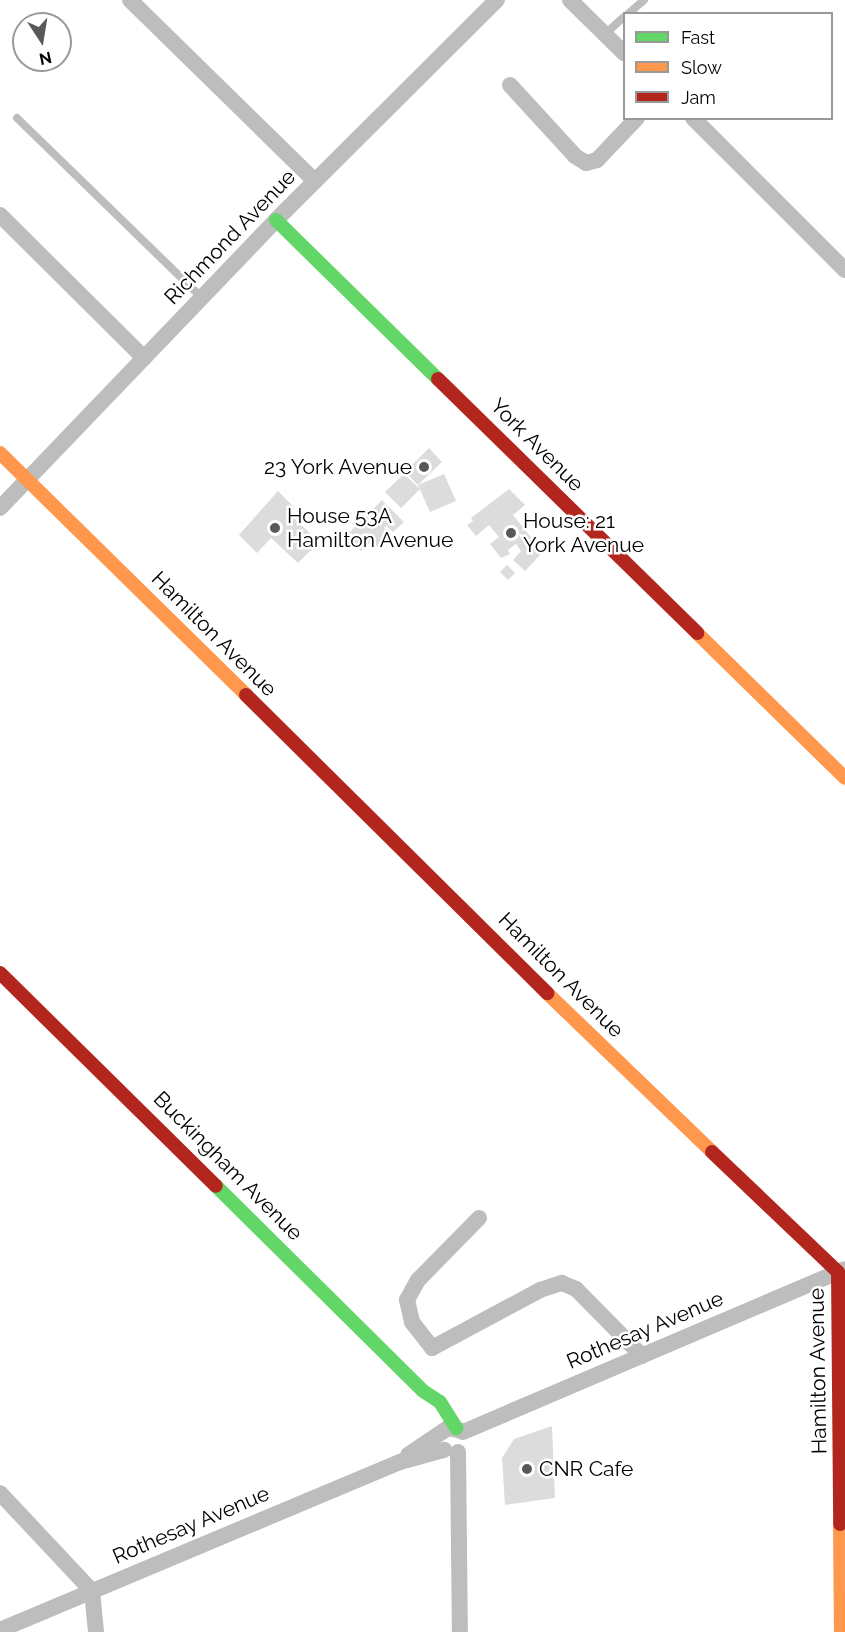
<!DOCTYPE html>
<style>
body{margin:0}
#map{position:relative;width:845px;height:1632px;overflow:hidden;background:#fff;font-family:Raleway,sans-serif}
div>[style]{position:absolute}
.building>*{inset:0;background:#dcdcdc}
.lane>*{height:8px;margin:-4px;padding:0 4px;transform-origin:4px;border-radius:4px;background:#bdbdbd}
.street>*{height:16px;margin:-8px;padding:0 8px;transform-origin:8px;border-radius:8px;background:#bdbdbd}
.fast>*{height:14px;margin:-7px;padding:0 7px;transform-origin:7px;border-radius:7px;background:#63d668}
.slow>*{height:14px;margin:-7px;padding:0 7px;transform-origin:7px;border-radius:7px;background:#ff974d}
.jam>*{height:14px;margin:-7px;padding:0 7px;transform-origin:7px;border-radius:7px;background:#b3261e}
.dots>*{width:16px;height:16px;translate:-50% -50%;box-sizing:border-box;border:3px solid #fff;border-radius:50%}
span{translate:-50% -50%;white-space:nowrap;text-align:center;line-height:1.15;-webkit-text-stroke:5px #fff;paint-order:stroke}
.street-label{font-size:21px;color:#000}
.poi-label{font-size:21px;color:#000}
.right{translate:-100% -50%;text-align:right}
.left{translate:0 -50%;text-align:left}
.legend{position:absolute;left:623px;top:12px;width:210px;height:108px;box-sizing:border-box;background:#fff;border:2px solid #999;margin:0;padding:8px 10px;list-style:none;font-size:18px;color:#000}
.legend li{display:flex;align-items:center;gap:12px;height:30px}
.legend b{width:30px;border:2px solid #999}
.north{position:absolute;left:12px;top:12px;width:60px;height:60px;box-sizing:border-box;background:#fff;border:2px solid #999;border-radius:50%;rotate:168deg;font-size:16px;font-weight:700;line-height:24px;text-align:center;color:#000}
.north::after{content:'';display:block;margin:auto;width:21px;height:27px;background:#595959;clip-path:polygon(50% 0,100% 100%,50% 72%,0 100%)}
</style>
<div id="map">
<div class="building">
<i style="clip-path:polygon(429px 448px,442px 462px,418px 485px,405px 472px)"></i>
<i style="clip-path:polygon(404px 474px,420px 489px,401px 508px,385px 492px)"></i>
<i style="clip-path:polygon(444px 474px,456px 501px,430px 512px,418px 485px)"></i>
<i style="clip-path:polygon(509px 489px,525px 505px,513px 515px,543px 552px,525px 571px,513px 560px,521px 551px,516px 544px,508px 550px,510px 554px,501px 558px,490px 544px,499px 537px,489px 525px,476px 536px,467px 525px,473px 521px,471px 518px)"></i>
<i style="clip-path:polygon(278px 491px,294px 507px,289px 513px,319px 542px,298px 563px,271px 538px,257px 553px,239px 535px)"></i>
<i style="clip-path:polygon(382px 500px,404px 522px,393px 532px,386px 526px,384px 528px,390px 534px,377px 547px,371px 542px,361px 551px,346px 536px)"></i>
<i style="clip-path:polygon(507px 565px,515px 573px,508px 580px,500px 572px)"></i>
<i style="clip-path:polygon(552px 1426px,555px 1498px,505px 1505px,502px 1458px,514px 1439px)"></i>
</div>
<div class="lane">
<i style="left:628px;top:14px;width:21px;rotate:-41deg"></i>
<i style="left:605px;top:34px;width:25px;rotate:-42deg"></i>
<i style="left:17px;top:118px;width:258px;rotate:44.2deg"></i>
</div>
<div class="street">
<i style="left:130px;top:0;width:259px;rotate:44.4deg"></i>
<i style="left:570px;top:0;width:76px;rotate:44.5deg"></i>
<i style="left:510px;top:85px;width:96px;rotate:47.5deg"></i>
<i style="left:575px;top:156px;width:13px;rotate:32deg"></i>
<i style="left:586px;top:163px;width:11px;rotate:-15deg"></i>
<i style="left:597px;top:160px;width:58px;rotate:-46.4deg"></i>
<i style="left:693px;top:118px;width:215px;rotate:45deg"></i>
<i style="left:0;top:215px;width:203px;rotate:44.8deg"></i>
<i style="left:0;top:508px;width:399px;rotate:-46.2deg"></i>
<i style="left:276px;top:220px;width:312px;rotate:-44.9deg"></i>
<i style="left:479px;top:1218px;width:87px;rotate:134.5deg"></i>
<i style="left:418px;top:1280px;width:23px;rotate:119deg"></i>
<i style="left:407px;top:1300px;width:23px;rotate:77deg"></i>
<i style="left:412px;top:1322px;width:33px;rotate:52deg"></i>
<i style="left:432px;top:1348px;width:123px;rotate:-28.2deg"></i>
<i style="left:540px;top:1290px;width:23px;rotate:-18deg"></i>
<i style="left:562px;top:1283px;width:15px;rotate:23deg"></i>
<i style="left:576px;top:1289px;width:94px;rotate:45.4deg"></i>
<i style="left:463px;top:1432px;width:415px;rotate:-23.1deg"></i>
<i style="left:458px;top:1452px;width:180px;rotate:89.4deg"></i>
<i style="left:408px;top:1455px;width:48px;rotate:-34deg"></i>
<i style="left:448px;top:1428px;width:14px;rotate:12deg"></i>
<i style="left:0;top:1493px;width:134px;rotate:46.8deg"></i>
<i style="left:92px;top:1591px;width:41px;rotate:84.4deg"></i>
<i style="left:0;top:1630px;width:434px;rotate:-22.8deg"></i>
<i style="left:400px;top:1462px;width:46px;rotate:-15.3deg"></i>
</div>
<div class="fast">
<i style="left:276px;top:220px;width:227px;rotate:44.5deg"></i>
<i style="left:216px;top:1186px;width:291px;rotate:44.7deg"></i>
<i style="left:423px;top:1391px;width:20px;rotate:33deg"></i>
<i style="left:440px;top:1402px;width:31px;rotate:58deg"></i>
</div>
<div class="slow">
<i style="left:0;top:453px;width:345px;rotate:44.5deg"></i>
<i style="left:697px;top:633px;width:207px;rotate:44.4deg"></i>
<i style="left:547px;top:993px;width:229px;rotate:43.9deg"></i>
<i style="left:840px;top:1524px;width:108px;rotate:89.5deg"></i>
</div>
<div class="jam">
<i style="left:438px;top:379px;width:363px;rotate:44.4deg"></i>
<i style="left:246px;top:695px;width:424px;rotate:44.7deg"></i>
<i style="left:0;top:973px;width:303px;rotate:44.6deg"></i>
<i style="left:712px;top:1152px;width:174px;rotate:43.6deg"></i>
<i style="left:838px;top:1272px;width:252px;rotate:89.5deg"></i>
</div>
<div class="dots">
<i style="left:424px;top:467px;background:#595959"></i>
<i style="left:275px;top:528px;background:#595959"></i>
<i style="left:511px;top:533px;background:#595959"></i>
<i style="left:527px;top:1469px;background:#595959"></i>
</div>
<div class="street-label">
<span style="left:230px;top:237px;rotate:-46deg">Richmond Avenue</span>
<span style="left:537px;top:445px;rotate:45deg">York Avenue</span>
<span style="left:214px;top:634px;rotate:45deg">Hamilton Avenue</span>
<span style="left:561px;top:975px;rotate:45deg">Hamilton Avenue</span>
<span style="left:228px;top:1166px;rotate:45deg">Buckingham Avenue</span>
<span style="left:645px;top:1330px;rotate:-23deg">Rothesay Avenue</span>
<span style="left:818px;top:1371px;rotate:-91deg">Hamilton Avenue</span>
<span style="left:191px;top:1525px;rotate:-23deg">Rothesay Avenue</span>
</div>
<div class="poi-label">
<span class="right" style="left:412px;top:467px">23 York Avenue</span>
<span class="left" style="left:287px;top:528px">House 53A<br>Hamilton Avenue</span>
<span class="left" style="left:523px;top:533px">House: 21<br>York Avenue</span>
<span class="left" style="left:539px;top:1469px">CNR Cafe</span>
</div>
<ul class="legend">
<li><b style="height:8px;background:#63d668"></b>Fast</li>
<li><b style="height:8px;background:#ff974d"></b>Slow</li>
<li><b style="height:8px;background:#b3261e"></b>Jam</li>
</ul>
<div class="north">N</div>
</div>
